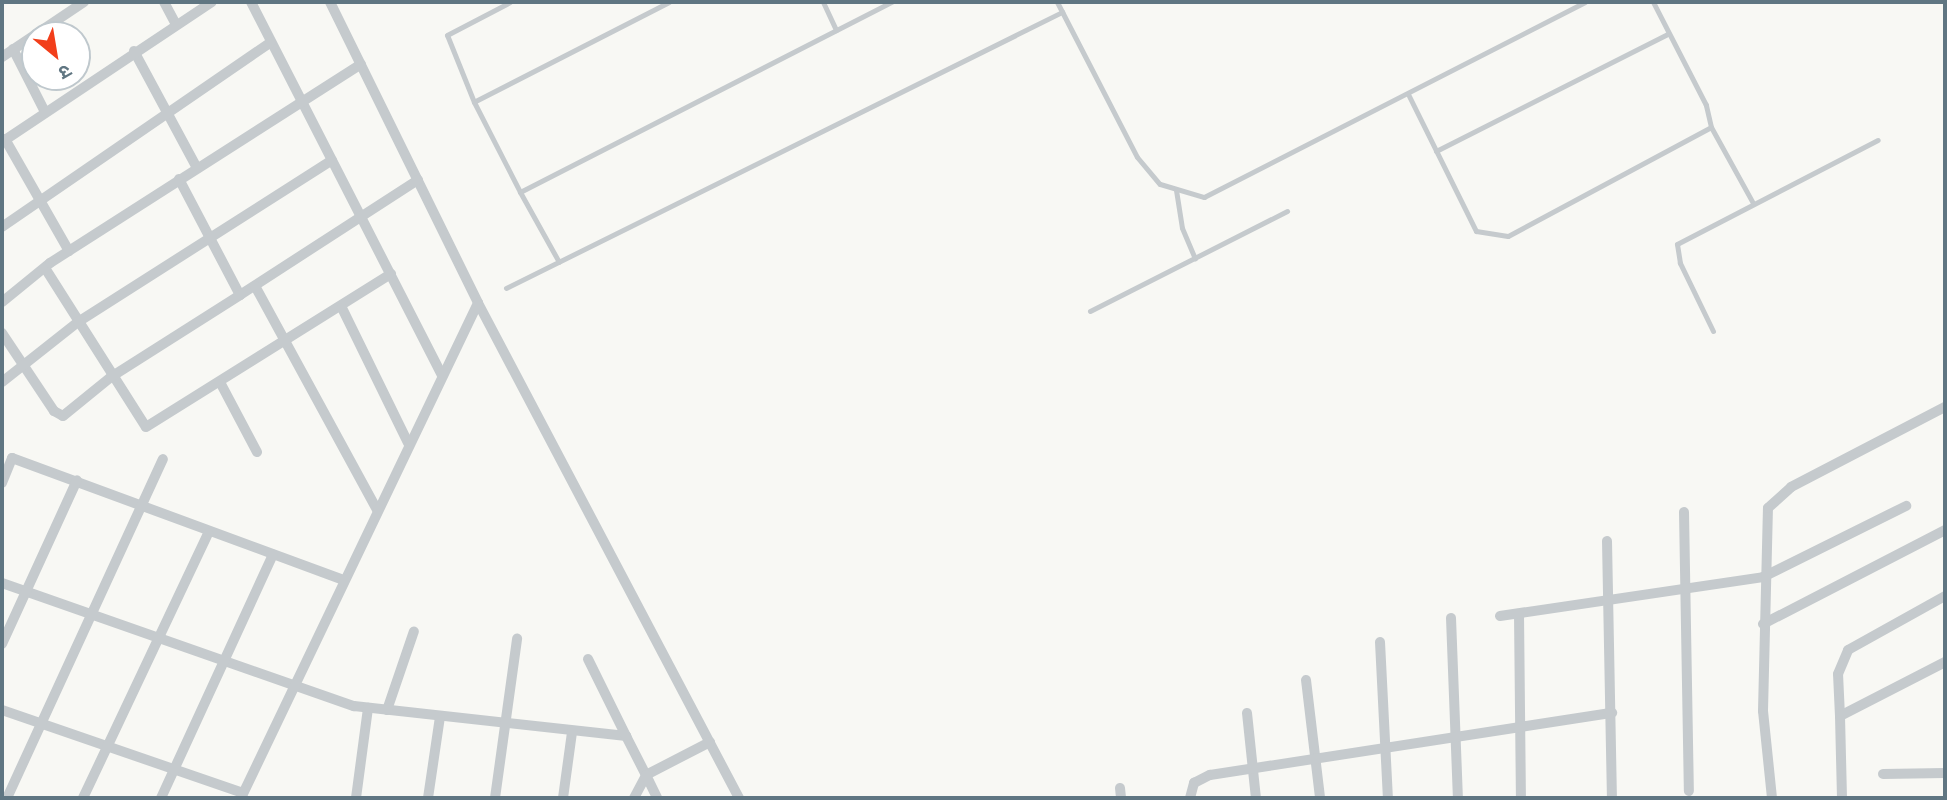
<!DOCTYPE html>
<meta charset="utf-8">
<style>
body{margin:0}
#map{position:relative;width:1947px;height:800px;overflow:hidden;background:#f8f8f4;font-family:"DejaVu Sans","Noto Sans Devanagari",sans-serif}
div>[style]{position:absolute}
.service>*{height:5px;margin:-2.5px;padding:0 2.5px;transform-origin:2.5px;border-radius:2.5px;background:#c5cacd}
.minor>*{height:10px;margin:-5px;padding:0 5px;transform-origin:5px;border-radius:5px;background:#c5cacd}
span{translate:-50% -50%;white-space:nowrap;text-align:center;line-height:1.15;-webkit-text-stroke:7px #fff;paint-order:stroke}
.frame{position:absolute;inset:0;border:4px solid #607682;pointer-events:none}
.north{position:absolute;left:21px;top:21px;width:70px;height:70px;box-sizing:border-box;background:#fff;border:2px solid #bfc8cd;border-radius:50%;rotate:150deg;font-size:19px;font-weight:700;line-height:28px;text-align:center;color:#607682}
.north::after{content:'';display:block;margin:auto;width:24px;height:32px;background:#f23e1a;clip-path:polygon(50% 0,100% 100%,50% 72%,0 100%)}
</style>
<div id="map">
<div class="service">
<i style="left:669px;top:2px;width:219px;rotate:152.9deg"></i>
<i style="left:474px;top:102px;width:101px;rotate:62.9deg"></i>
<i style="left:520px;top:192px;width:418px;rotate:-27.1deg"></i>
<i style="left:823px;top:2px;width:31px;rotate:65deg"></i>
<i style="left:1057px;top:2px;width:174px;rotate:62.7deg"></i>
<i style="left:1137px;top:157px;width:35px;rotate:50deg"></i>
<i style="left:1160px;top:184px;width:46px;rotate:16.5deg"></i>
<i style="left:1204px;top:197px;width:428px;rotate:-27.1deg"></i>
<i style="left:1408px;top:94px;width:153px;rotate:63.6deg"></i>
<i style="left:1476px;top:231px;width:32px;rotate:9deg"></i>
<i style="left:1508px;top:236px;width:230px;rotate:-28.2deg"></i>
<i style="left:1711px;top:127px;width:23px;rotate:-103deg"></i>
<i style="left:1706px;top:105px;width:116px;rotate:-117.2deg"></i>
<i style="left:474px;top:102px;width:72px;rotate:-111.9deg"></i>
<i style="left:447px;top:35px;width:71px;rotate:-27.6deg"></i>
<i style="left:1711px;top:127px;width:87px;rotate:61.1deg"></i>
<i style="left:1436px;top:151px;width:260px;rotate:-26.8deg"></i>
<i style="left:1176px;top:190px;width:38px;rotate:81deg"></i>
<i style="left:1182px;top:228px;width:33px;rotate:67deg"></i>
<i style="left:520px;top:192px;width:80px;rotate:60.9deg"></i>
<i style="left:506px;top:288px;width:621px;rotate:-26.4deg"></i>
<i style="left:1090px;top:311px;width:221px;rotate:-26.9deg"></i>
<i style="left:1713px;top:331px;width:76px;rotate:-115.9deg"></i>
<i style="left:1680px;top:263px;width:19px;rotate:-99deg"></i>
<i style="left:1677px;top:244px;width:226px;rotate:-27.4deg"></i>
</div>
<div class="minor">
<i style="left:164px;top:2px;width:26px;rotate:62deg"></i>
<i style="left:251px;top:2px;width:418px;rotate:62.9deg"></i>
<i style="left:330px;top:2px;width:335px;rotate:63.8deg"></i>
<i style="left:478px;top:303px;width:560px;rotate:62.2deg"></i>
<i style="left:13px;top:49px;width:71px;rotate:63.1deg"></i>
<i style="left:134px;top:51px;width:133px;rotate:61.7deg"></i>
<i style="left:2px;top:57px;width:99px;rotate:-33.9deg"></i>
<i style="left:5px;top:139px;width:129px;rotate:60.3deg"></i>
<i style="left:2px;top:142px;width:252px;rotate:-33.7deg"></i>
<i style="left:179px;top:179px;width:131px;rotate:62.3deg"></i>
<i style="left:240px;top:295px;width:212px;rotate:-32.9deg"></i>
<i style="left:2px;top:227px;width:326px;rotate:-34.5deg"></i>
<i style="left:45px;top:268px;width:188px;rotate:57.6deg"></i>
<i style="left:146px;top:427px;width:289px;rotate:-32deg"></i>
<i style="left:255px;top:286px;width:255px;rotate:61.4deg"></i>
<i style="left:2px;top:302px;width:62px;rotate:-39.1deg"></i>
<i style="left:50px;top:263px;width:369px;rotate:-32.6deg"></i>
<i style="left:342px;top:308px;width:150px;rotate:63.9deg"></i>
<i style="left:2px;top:333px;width:94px;rotate:56.3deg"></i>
<i style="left:54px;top:411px;width:10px;rotate:29deg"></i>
<i style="left:63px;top:416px;width:62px;rotate:-39.1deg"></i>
<i style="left:111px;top:377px;width:153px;rotate:-32.4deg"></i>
<i style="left:2px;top:382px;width:97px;rotate:-38.3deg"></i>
<i style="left:78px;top:322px;width:301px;rotate:-32.5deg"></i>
<i style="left:221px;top:384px;width:77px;rotate:62.1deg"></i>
<i style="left:2px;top:483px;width:27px;rotate:-68deg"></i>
<i style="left:12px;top:458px;width:354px;rotate:20.2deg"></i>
<i style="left:1684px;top:512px;width:279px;rotate:89deg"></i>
<i style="left:1607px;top:541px;width:257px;rotate:88.9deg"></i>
<i style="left:2px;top:583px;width:373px;rotate:19.3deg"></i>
<i style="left:354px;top:706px;width:274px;rotate:6.3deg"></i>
<i style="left:626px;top:736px;width:44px;rotate:62.9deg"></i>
<i style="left:646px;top:775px;width:72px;rotate:-27.3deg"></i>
<i style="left:1519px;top:614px;width:184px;rotate:89.4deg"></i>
<i style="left:1500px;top:616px;width:266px;rotate:-8.4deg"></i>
<i style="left:1763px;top:577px;width:160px;rotate:-26.4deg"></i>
<i style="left:1451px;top:618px;width:180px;rotate:87.8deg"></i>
<i style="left:1763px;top:624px;width:205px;rotate:-27.3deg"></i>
<i style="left:1380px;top:642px;width:156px;rotate:87.1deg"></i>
<i style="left:2px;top:644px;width:180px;rotate:-65.4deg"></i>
<i style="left:588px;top:659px;width:86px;rotate:63.7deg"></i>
<i style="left:1306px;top:680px;width:119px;rotate:83.2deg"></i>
<i style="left:2px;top:710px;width:255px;rotate:19deg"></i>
<i style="left:387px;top:710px;width:83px;rotate:-71.1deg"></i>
<i style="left:1247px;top:713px;width:85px;rotate:84deg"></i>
<i style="left:1840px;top:716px;width:42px;rotate:-92.7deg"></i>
<i style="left:1838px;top:674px;width:26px;rotate:-67deg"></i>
<i style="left:1848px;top:650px;width:111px;rotate:-29.1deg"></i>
<i style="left:1883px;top:774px;width:62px;rotate:-0.9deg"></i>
<i style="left:1120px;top:788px;width:10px;rotate:84deg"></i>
<i style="left:7px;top:798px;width:373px;rotate:-65.3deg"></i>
<i style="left:83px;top:798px;width:293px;rotate:-64.7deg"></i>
<i style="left:161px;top:798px;width:268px;rotate:-65.3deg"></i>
<i style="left:241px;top:798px;width:549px;rotate:-64.42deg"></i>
<i style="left:356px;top:798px;width:91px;rotate:-82.4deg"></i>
<i style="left:428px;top:798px;width:82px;rotate:-81.6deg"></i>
<i style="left:495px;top:798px;width:161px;rotate:-82.1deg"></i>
<i style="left:563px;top:798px;width:67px;rotate:-82.2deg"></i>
<i style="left:634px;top:798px;width:26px;rotate:-62deg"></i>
<i style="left:646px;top:775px;width:25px;rotate:64deg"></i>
<i style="left:1190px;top:798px;width:16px;rotate:-75deg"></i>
<i style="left:1194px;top:783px;width:18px;rotate:-27deg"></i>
<i style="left:1210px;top:775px;width:407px;rotate:-8.8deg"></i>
<i style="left:1772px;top:798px;width:87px;rotate:-95.9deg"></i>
<i style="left:1763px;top:711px;width:203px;rotate:-88.6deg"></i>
<i style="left:1768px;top:508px;width:31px;rotate:-42deg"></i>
<i style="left:1791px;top:487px;width:174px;rotate:-27.5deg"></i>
<i style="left:1842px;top:798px;width:82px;rotate:-91.4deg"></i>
<i style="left:1840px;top:716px;width:118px;rotate:-27.2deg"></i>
</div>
<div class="frame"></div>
<div class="north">उ</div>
</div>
